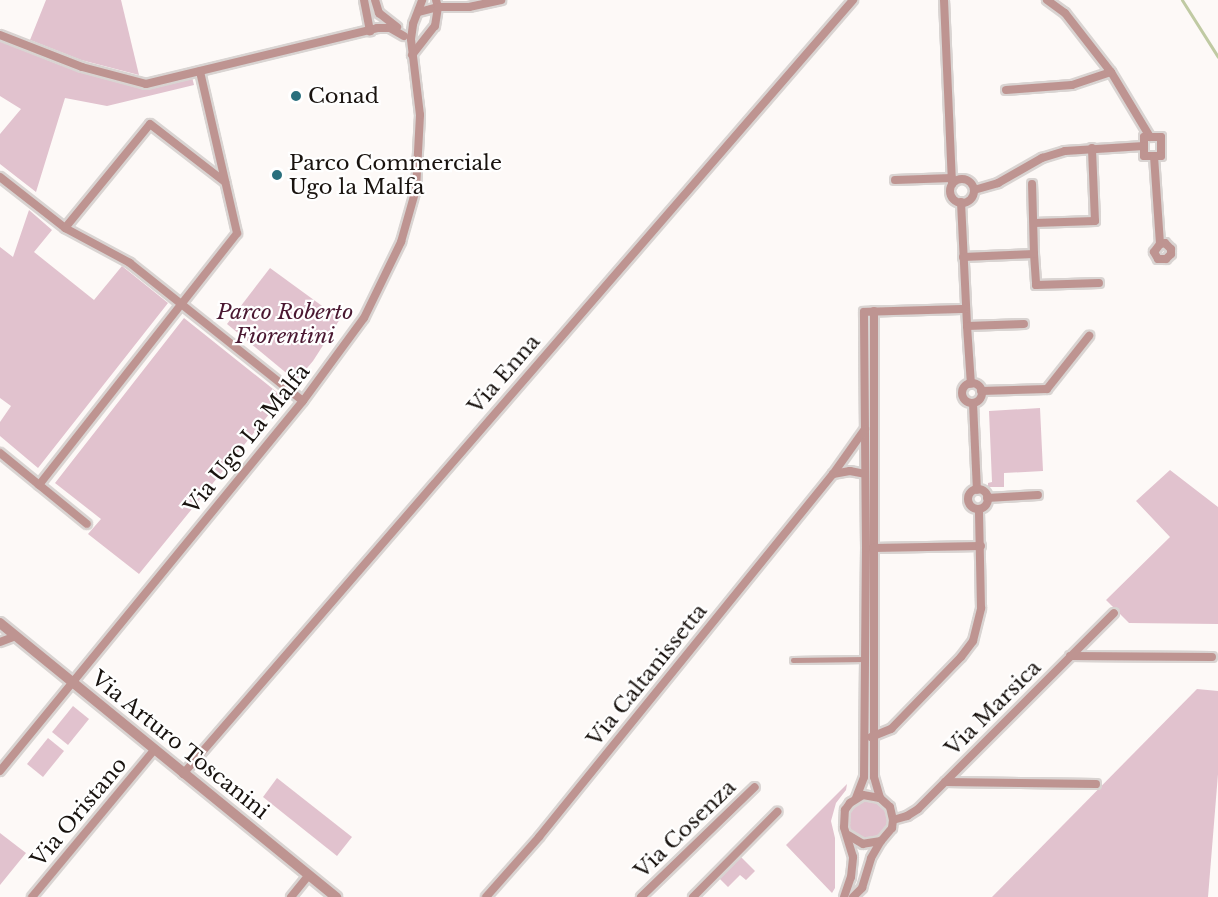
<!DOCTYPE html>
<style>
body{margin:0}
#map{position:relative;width:1218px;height:897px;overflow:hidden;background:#fdf9f7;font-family:"Libre Baskerville",serif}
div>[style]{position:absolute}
.green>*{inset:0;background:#e1c2ce}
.round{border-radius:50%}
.stream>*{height:3px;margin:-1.5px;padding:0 1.5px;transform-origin:1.5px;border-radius:1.5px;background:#c0caa3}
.roads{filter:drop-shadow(2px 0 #d9d4d2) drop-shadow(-2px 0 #d9d4d2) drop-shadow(0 2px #d9d4d2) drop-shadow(0 -2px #d9d4d2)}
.service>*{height:4.5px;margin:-2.25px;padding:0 2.25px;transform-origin:2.25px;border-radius:2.25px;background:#be9491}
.minor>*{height:8px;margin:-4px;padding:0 4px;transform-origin:4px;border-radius:4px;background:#be9491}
.minor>.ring{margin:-4px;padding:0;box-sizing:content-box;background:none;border:8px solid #be9491;border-radius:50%}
.tertiary>*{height:10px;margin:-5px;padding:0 5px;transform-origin:5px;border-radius:5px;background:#be9491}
.dots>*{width:16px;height:16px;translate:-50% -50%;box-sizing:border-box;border:3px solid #fff;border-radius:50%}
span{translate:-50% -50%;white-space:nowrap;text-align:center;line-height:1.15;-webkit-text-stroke:4.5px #fff;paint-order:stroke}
.poi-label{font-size:21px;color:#19130f}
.left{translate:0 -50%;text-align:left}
.park-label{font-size:21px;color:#4a1831;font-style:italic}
.street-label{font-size:21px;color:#19130f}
</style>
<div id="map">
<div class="green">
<i style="clip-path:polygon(46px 0,121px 0,139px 75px,81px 60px,30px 40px)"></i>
<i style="clip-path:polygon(0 41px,60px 65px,143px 88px,192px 77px,194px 85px,107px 106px,65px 98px,36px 192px,0 164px,0 134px,21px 109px,0 96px)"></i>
<i style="clip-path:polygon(29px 210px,52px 230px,34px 252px,94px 300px,122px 266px,168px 303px,38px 468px,0 436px,0 422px,11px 406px,0 398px,0 247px,13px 257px)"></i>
<i style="clip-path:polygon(270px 268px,340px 319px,313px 361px,296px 381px,227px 324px)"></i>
<i style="clip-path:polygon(184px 318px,283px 397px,139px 574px,88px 534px,101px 519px,55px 483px)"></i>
<i style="clip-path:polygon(1040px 408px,1043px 471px,1004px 473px,1004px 487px,988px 487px,988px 483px,992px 482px,989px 411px)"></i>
<i style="clip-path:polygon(1170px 470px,1218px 507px,1218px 624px,1129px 623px,1106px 600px,1170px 537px,1136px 501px)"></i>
<i style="clip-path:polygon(1197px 689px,1218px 691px,1218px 774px,1208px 897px,992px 897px)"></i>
<i style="clip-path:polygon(73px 706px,89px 719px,68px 745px,52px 732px)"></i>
<i style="clip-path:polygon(48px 738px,64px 751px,43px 777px,27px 764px)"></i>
<i style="clip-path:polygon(277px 778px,352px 837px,337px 856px,263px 797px)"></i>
<i style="clip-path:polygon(847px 784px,846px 790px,836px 803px,831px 821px,835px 838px,835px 888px,832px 893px,786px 845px)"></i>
<i class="round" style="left:848px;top:800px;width:40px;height:40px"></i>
<i style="clip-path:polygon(0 833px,26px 853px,0 885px)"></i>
<i style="clip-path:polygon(739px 855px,755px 871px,746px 880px,740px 875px,728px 887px,718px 877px)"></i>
</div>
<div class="stream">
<i style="left:1182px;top:0;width:67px;rotate:57.7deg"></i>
</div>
<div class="roads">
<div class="service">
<i style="left:793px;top:660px;width:72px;rotate:-0.8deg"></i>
</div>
<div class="minor">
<i style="left:364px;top:0;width:32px;rotate:79deg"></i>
<i style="left:375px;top:0;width:14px;rotate:73deg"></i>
<i style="left:379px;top:13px;width:23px;rotate:38deg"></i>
<i style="left:944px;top:0;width:184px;rotate:87.5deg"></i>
<i style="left:1047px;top:0;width:22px;rotate:36deg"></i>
<i style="left:1065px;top:13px;width:75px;rotate:52.1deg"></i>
<i style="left:1111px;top:72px;width:76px;rotate:59deg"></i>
<i style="left:419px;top:12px;width:20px;rotate:-15deg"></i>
<i style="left:438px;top:7px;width:7px;rotate:-106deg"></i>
<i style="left:0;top:35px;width:88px;rotate:21.3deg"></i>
<i style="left:82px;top:67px;width:66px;rotate:14.9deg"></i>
<i style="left:146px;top:84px;width:238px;rotate:-13.6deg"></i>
<i style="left:377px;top:28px;width:13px"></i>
<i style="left:390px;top:28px;width:16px;rotate:30deg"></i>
<i style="left:412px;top:55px;width:37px;rotate:-52deg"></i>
<i style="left:435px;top:26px;width:19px;rotate:-81deg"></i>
<i style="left:438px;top:7px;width:31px"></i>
<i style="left:469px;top:7px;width:33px;rotate:-12deg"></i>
<i style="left:1006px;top:90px;width:66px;rotate:-4.3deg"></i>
<i style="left:1072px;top:85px;width:41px;rotate:-18.4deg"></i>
<i style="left:1144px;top:137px;width:17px"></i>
<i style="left:1161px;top:137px;width:19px;rotate:90deg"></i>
<i style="left:1161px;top:156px;width:17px;rotate:180deg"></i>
<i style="left:1144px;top:156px;width:19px;rotate:-90deg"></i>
<i style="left:1154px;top:156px;width:88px;rotate:86.1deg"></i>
<i style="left:1160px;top:244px;width:10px;rotate:127deg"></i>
<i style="left:1154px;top:252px;width:8px;rotate:60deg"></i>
<i style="left:1158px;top:259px;width:8px"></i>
<i style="left:1166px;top:259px;width:7px;rotate:-45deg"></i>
<i style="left:1171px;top:254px;width:5px;rotate:-90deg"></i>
<i style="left:1171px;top:249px;width:8px;rotate:-135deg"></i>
<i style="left:1165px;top:243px;width:5px;rotate:169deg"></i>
<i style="left:0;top:177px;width:83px;rotate:38.1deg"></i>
<i style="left:65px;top:228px;width:74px;rotate:28.3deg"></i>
<i style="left:130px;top:263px;width:221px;rotate:38.6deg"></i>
<i class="ring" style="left:950px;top:179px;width:16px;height:16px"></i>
<i style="left:895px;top:180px;width:57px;rotate:-2deg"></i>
<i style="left:974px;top:190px;width:25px;rotate:-16deg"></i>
<i style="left:998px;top:183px;width:51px;rotate:-29.6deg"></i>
<i style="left:1042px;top:158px;width:24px;rotate:-17deg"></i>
<i style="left:1065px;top:151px;width:79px;rotate:-3.6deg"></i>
<i style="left:961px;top:202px;width:124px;rotate:87.2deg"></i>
<i style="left:967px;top:326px;width:57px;rotate:-2deg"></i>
<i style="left:1034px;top:223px;width:61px;rotate:-1.9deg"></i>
<i style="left:1095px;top:221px;width:73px;rotate:-92.4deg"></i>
<i style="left:65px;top:228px;width:134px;rotate:-50.7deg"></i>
<i style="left:150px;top:124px;width:95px;rotate:37.7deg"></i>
<i style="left:1034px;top:254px;width:31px;rotate:86deg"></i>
<i style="left:1036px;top:285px;width:63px;rotate:-1.8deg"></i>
<i style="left:963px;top:257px;width:71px;rotate:-2.4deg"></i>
<i style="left:1034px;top:254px;width:70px;rotate:-91.6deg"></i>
<i style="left:874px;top:311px;width:466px;rotate:90deg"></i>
<i style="left:874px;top:777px;width:22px;rotate:74deg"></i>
<i style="left:967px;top:326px;width:58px;rotate:86.1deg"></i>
<i class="ring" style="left:962px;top:383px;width:12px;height:12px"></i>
<i style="left:981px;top:391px;width:66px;rotate:-1.7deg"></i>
<i style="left:1047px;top:389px;width:68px;rotate:-51.6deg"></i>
<i style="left:973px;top:403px;width:87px;rotate:87.4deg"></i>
<i style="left:0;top:453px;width:112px;rotate:39.2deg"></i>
<i style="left:833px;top:474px;width:17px;rotate:-10deg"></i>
<i style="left:850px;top:471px;width:15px;rotate:11deg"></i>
<i style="left:39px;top:485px;width:320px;rotate:-51.8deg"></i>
<i style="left:237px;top:233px;width:166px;rotate:-102.9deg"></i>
<i class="ring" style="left:968px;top:489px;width:12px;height:12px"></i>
<i style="left:987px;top:498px;width:51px;rotate:-3.4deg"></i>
<i style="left:873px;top:548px;width:108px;rotate:-1.1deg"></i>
<i style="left:0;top:642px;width:17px;rotate:-21deg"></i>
<i style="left:1070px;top:656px;width:142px;rotate:0.4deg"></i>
<i style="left:871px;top:737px;width:22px;rotate:-22deg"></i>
<i style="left:891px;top:729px;width:100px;rotate:-45.8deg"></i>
<i style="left:961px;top:657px;width:20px;rotate:-53deg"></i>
<i style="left:973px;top:641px;width:34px;rotate:-76deg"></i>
<i style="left:981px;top:608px;width:99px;rotate:-91.2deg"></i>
<i style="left:0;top:771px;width:478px;rotate:-50.7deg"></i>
<i style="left:303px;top:401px;width:103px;rotate:-53.7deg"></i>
<i style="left:364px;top:318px;width:85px;rotate:-64deg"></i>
<i style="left:401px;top:242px;width:55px;rotate:-74.2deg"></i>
<i style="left:416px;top:189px;width:74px;rotate:-86.9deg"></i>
<i style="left:420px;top:115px;width:77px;rotate:-96.8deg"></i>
<i style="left:411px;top:39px;width:15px;rotate:-82deg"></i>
<i style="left:413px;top:24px;width:26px;rotate:-69deg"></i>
<i style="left:183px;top:774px;width:1024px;rotate:-49.12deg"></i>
<i style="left:945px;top:782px;width:151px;rotate:0.8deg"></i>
<i style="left:856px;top:798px;width:22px;rotate:-69deg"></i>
<i style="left:864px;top:777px;width:229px;rotate:-89.5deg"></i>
<i style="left:866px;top:548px;width:236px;rotate:-90.5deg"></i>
<i style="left:864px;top:312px;width:102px;rotate:-1.7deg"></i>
<i style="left:893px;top:820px;width:15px;rotate:-16deg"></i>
<i style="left:907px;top:816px;width:13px;rotate:-32deg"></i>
<i style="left:918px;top:809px;width:277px;rotate:-45deg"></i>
<i style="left:32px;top:897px;width:191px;rotate:-50.3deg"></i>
<i style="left:291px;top:897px;width:28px;rotate:-51deg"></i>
<i style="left:486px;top:897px;width:80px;rotate:-48.5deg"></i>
<i style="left:539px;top:837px;width:467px;rotate:-51deg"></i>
<i style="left:833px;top:474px;width:55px;rotate:-54.6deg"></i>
<i style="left:641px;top:897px;width:158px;rotate:-44deg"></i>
<i style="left:693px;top:897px;width:120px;rotate:-45.3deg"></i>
<i style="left:844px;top:897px;width:21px;rotate:-71deg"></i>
<i style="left:851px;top:877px;width:20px;rotate:-84deg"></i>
<i style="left:853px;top:857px;width:31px;rotate:-107deg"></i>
<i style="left:844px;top:827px;width:17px;rotate:-87deg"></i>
<i style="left:845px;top:810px;width:9px;rotate:-54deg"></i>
<i style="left:850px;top:803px;width:15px;rotate:-32deg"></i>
<i style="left:863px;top:795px;width:17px;rotate:10deg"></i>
<i style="left:880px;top:798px;width:13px;rotate:42deg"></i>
<i style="left:890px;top:807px;width:13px;rotate:77deg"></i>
<i style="left:893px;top:820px;width:8px;rotate:97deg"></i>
<i style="left:892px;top:828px;width:17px;rotate:130deg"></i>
<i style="left:881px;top:841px;width:18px;rotate:171deg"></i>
<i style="left:863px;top:844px;width:17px;rotate:-149deg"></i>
<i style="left:853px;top:897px;width:13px;rotate:-45deg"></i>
<i style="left:862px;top:888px;width:31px;rotate:-73deg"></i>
<i style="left:871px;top:858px;width:20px;rotate:-60deg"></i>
</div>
<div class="tertiary">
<i style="left:0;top:623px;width:434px;rotate:39.2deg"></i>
</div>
</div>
<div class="dots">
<i style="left:296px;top:96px;background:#296f7d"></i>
<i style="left:277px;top:175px;background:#296f7d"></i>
</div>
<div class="poi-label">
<span class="left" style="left:308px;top:96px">Conad</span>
<span class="left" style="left:289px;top:175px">Parco Commerciale<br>Ugo la Malfa</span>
</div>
<div class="park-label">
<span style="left:285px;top:324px">Parco Roberto<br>Fiorentini</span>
</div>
<div class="street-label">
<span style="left:504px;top:374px;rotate:-49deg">Via Enna</span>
<span style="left:247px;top:439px;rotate:-51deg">Via Ugo La Malfa</span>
<span style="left:647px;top:675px;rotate:-51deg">Via Caltanissetta</span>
<span style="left:993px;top:708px;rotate:-45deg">Via Marsica</span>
<span style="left:180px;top:745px;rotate:39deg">Via Arturo Toscanini</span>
<span style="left:79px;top:812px;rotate:-50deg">Via Oristano</span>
<span style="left:685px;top:829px;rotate:-44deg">Via Cosenza</span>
</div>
</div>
